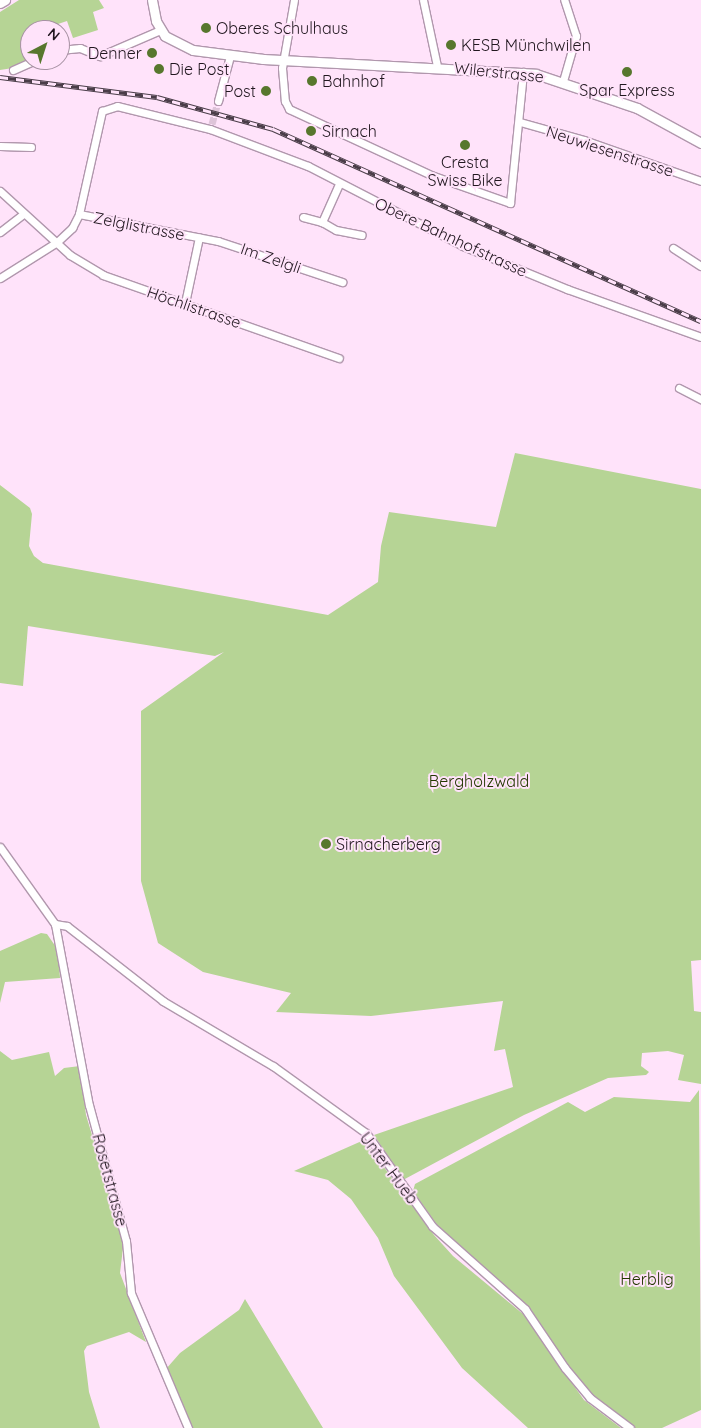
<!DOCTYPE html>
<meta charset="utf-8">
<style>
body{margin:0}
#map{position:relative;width:701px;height:1428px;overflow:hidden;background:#ffe3fa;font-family:Quicksand,sans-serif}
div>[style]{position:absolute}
.green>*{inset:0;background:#b6d495}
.street-tunnel>*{height:7px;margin-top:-3.5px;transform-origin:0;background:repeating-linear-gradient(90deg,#dec4d9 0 7px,transparent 0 10.5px)}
.roads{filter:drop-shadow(1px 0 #b197ad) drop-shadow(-1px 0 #b197ad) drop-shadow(0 1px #b197ad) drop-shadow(0 -1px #b197ad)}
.street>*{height:7px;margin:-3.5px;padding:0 3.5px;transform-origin:3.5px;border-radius:3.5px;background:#fff}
.secondary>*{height:9px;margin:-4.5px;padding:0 4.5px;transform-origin:4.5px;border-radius:4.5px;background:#fff}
.rail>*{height:4.5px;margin-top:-2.25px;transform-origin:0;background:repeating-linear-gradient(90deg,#ffe3fa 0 8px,#4a3d48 0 16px);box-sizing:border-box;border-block:1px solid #4a3d48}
.dots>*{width:14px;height:14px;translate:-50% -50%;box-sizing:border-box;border:2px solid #ffe3fa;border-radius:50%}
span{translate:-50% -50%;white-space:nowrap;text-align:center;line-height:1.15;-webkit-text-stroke:4px #ffe3fa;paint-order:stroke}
.poi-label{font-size:16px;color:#21171f}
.left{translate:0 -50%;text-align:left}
.right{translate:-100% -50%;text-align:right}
.street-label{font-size:16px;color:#21171f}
.park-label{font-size:16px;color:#233801}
.north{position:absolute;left:20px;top:20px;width:50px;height:50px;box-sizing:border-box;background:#ffe3fa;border:1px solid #a691a2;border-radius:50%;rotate:40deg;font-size:14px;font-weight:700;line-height:20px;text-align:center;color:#21171f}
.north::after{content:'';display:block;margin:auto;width:18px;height:22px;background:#57772d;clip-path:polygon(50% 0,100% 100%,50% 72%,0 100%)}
</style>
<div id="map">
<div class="green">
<i style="clip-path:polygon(19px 0,99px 0,104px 8px,93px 12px,98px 30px,73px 38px,67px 21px,40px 30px,30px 30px,26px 35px,30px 60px,13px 68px,0 70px,0 12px)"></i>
<i style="clip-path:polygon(515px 453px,701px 489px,701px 960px,691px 961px,694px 1011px,701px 1012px,701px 1084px,678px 1080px,684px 1055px,668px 1051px,642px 1053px,641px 1066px,649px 1072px,646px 1075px,608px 1078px,524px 1115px,403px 1180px,374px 1135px,513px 1087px,505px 1049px,494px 1051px,503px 1001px,371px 1016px,276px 1012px,291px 993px,203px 972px,158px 943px,141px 881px,141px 711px,224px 652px,215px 656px,28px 626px,23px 686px,0 683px,0 485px,30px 508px,32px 514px,29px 546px,34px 556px,43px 563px,328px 615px,378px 582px,381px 546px,389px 512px,496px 527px)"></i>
<i style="clip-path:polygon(41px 933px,47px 934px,58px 950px,60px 978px,5px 982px,0 1003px,0 951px)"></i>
<i style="clip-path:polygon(0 1051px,12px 1060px,49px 1052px,55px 1076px,64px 1068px,80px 1066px,86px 1115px,120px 1228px,123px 1248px,120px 1273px,146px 1342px,129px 1332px,87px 1346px,84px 1351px,89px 1392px,100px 1428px,0 1428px)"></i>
<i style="clip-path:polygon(699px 1090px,701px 1410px,662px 1428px,635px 1428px,594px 1397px,571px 1371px,535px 1317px,440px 1229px,413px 1191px,415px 1184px,568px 1102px,585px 1112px,614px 1097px,690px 1102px)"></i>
<i style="clip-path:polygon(364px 1140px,434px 1235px,453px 1256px,523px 1314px,584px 1400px,621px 1428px,528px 1428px,462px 1368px,394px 1276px,378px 1238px,351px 1199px,328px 1180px,294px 1171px)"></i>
<i style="clip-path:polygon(245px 1299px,323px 1428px,192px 1428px,166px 1369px,180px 1353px,239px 1310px)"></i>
</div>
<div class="street-tunnel">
<i style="left:212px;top:124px;width:24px;rotate:-75deg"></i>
</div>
<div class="roads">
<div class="street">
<i style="left:294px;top:0;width:69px;rotate:100deg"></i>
<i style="left:282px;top:68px;width:33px;rotate:85deg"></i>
<i style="left:285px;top:101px;width:9px;rotate:63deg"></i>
<i style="left:289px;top:109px;width:157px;rotate:24.9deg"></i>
<i style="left:431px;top:175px;width:84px;rotate:19.5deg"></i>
<i style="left:510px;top:203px;width:132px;rotate:-84.3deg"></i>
<i style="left:423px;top:0;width:67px;rotate:78deg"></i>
<i style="left:60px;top:50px;width:20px;rotate:-6deg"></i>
<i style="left:80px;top:48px;width:22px;rotate:22deg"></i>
<i style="left:100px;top:56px;width:65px;rotate:-23.4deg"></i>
<i style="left:13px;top:70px;width:24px;rotate:-24deg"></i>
<i style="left:563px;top:81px;width:47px;rotate:-73.9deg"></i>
<i style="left:576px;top:36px;width:38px;rotate:-108deg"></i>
<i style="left:218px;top:101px;width:47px;rotate:-75.1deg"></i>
<i style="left:520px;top:122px;width:66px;rotate:15.7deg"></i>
<i style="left:584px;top:140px;width:124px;rotate:19.3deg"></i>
<i style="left:0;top:146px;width:31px;rotate:2deg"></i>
<i style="left:339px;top:184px;width:42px;rotate:114.1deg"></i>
<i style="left:322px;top:222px;width:16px;rotate:30deg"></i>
<i style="left:336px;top:230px;width:26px;rotate:11deg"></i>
<i style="left:0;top:191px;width:95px;rotate:42.4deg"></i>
<i style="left:70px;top:255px;width:39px;rotate:31deg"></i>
<i style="left:103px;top:275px;width:250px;rotate:19.4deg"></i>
<i style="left:79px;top:214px;width:142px;rotate:11deg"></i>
<i style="left:218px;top:241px;width:131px;rotate:18.3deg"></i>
<i style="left:303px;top:217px;width:20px;rotate:15deg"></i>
<i style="left:0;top:232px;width:29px;rotate:-38deg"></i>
<i style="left:673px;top:248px;width:33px;rotate:33deg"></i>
<i style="left:0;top:278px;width:67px;rotate:-32.3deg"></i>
<i style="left:57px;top:242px;width:21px;rotate:-43deg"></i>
<i style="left:72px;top:228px;width:16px;rotate:-63deg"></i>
<i style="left:79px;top:214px;width:106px;rotate:-77.4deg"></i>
<i style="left:102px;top:111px;width:16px;rotate:-18deg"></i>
<i style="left:117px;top:106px;width:96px;rotate:13.9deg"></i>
<i style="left:210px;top:129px;width:105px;rotate:20.7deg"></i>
<i style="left:308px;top:166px;width:174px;rotate:27.3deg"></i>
<i style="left:463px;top:246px;width:113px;rotate:22.5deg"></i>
<i style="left:567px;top:289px;width:142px;rotate:19.7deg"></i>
<i style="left:185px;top:303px;width:67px;rotate:-78deg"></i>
<i style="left:679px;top:388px;width:25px;rotate:27deg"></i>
<i style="left:0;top:847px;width:95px;rotate:54.5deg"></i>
<i style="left:55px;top:924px;width:184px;rotate:79.4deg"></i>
<i style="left:89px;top:1105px;width:141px;rotate:74.8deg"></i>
<i style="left:126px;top:1241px;width:52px;rotate:84.5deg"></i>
<i style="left:131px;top:1293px;width:147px;rotate:67.1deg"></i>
<i style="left:55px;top:924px;width:12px;rotate:9deg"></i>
<i style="left:67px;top:926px;width:122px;rotate:38deg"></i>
<i style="left:163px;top:1001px;width:128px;rotate:30.6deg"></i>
<i style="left:273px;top:1066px;width:115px;rotate:35.8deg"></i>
<i style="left:366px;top:1133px;width:114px;rotate:54.6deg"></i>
<i style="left:432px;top:1226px;width:125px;rotate:41.7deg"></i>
<i style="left:525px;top:1309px;width:71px;rotate:55.9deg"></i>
<i style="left:565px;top:1368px;width:39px;rotate:50deg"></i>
<i style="left:590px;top:1398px;width:50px;rotate:36.9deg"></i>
</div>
<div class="secondary">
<i style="left:152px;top:0;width:21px;rotate:79deg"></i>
<i style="left:156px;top:21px;width:17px;rotate:59deg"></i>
<i style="left:165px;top:36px;width:31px;rotate:27deg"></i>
<i style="left:193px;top:50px;width:71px;rotate:7.3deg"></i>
<i style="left:263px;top:59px;width:273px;rotate:3.1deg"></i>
<i style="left:536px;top:74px;width:107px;rotate:18.6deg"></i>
<i style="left:637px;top:108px;width:73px;rotate:28.7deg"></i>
<i style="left:0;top:3px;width:6px;rotate:-31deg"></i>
</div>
</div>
<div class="rail">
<i style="left:0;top:77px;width:158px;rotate:7.3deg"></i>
<i style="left:157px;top:97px;width:120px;rotate:15.4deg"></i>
<i style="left:273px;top:129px;width:469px;rotate:24.2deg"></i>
</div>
<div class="dots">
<i style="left:206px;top:28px;background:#57772d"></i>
<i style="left:451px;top:45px;background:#57772d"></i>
<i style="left:152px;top:53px;background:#57772d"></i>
<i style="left:159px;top:69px;background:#57772d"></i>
<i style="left:627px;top:72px;background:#57772d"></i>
<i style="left:312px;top:81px;background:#57772d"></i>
<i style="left:266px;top:91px;background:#57772d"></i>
<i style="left:311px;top:131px;background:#57772d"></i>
<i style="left:465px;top:145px;background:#57772d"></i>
<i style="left:326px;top:844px;background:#57772d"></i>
</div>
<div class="poi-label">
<span class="left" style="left:216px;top:28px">Oberes Schulhaus</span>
<span class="left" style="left:461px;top:45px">KESB Münchwilen</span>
<span class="right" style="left:142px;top:53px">Denner</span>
<span class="left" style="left:169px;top:69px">Die Post</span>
<span class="left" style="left:322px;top:81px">Bahnhof</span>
<span style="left:627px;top:90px">Spar Express</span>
<span class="right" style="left:256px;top:91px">Post</span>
<span class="left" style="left:322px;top:131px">Sirnach</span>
<span style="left:465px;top:171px">Cresta<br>Swiss Bike</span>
<span class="left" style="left:336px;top:844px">Sirnacherberg</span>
</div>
<div class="street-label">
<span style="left:499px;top:72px;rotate:6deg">Wilerstrasse</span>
<span style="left:610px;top:151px;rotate:18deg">Neuwiesenstrasse</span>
<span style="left:139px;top:226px;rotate:11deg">Zelglistrasse</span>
<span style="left:451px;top:237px;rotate:25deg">Obere Bahnhofstrasse</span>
<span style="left:271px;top:258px;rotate:19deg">Im Zelgli</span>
<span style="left:194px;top:307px;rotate:19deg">Höchlistrasse</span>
<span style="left:389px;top:1168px;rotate:53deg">Unter Hueb</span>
<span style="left:110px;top:1180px;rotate:75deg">Rosetstrasse</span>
</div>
<div class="park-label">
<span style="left:479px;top:781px">Bergholzwald</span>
<span style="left:647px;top:1279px">Herblig</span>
</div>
<div class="north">N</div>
</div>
